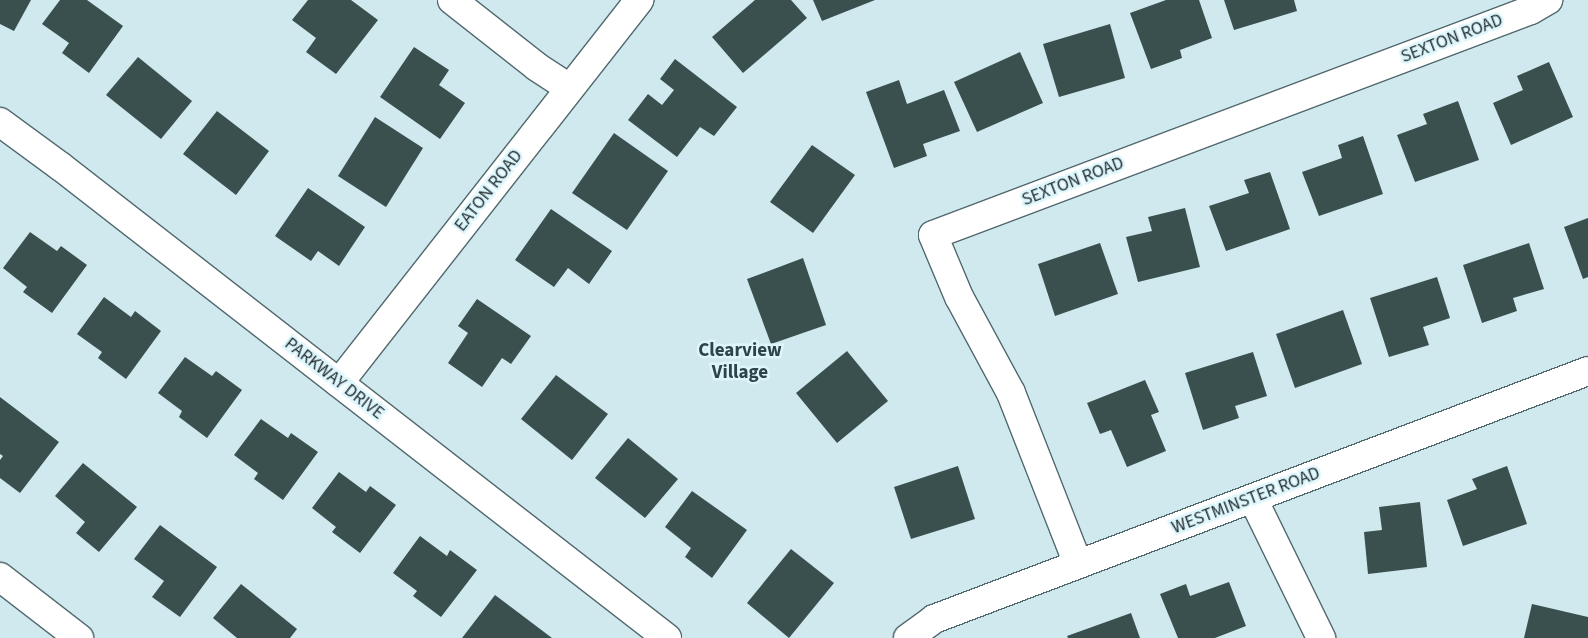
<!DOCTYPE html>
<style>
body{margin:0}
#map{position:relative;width:1588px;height:638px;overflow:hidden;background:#cfe9ef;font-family:"Source Sans 3",sans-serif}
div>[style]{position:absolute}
.building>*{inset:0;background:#39504e}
.roads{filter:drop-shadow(1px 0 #52696e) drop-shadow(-1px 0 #52696e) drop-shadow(0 1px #52696e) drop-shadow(0 -1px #52696e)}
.minor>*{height:28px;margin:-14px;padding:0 14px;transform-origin:14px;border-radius:14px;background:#fff}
span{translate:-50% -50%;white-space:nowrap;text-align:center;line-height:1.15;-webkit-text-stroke:5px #dcf6fc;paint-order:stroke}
.street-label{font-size:18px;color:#232d2f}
.neighbourhood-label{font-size:19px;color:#2e4449;font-weight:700}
</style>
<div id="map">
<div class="building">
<i style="clip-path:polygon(0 0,31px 0,14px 31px,0 24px)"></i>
<i style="clip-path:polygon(60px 0,87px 0,123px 26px,89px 73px,62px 53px,69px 43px,42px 24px)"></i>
<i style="clip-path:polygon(308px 0,351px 0,378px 20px,336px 74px,306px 52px,316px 38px,292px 20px)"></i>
<i style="clip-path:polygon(755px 0,791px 0,807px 18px,743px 73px,712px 37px)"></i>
<i style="clip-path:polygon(813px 0,875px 0,822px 21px)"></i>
<i style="clip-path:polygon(1166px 0,1199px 0,1212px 38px,1180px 50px,1182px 58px,1151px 69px,1130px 13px)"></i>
<i style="clip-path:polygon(1224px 0,1294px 0,1297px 11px,1234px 30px)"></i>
<i style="clip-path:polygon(1110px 24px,1125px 78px,1059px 97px,1043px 44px)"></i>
<i style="clip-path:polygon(414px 47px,449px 70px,439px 85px,465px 103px,440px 139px,380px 97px)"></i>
<i style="clip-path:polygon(1020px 52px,1043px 103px,977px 132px,954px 82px)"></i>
<i style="clip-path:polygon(138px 57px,192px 101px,161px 139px,106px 95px)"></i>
<i style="clip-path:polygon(675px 59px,737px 107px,714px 136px,700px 127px,677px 157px,628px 120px,648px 94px,662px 105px,674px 90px,660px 79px)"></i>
<i style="clip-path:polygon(1549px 62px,1573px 117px,1511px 145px,1493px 103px,1523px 90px,1517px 76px)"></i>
<i style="clip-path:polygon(899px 80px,907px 104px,944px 90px,960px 131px,923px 144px,927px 156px,894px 168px,866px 92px)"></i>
<i style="clip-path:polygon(1458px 101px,1479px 160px,1415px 182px,1397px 135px,1427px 124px,1423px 114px)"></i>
<i style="clip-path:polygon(217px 111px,269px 151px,236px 195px,183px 154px)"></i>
<i style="clip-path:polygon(375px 117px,423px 148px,386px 207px,338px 176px)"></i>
<i style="clip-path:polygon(614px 133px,668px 171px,627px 230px,572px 193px)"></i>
<i style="clip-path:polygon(1363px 136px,1383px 194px,1319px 216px,1302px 172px,1342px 158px,1338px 145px)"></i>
<i style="clip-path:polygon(812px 145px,855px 175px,813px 233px,770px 202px)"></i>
<i style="clip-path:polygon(1270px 172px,1290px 229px,1226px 251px,1209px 206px,1249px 193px,1244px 180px)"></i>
<i style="clip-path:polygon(308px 188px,365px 227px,339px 266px,318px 251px,311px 261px,275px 236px)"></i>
<i style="clip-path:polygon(1185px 208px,1200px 267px,1138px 282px,1126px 237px,1152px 231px,1148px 217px)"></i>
<i style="clip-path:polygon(551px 209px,612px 251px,589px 284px,568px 268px,554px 287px,515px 260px)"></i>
<i style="clip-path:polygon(1588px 218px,1588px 277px,1583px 279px,1564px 227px)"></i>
<i style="clip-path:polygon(30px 232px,57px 251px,61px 246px,87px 265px,52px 313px,23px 292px,27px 287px,3px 268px)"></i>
<i style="clip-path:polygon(1100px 243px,1118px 294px,1055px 316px,1038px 264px)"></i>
<i style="clip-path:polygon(1529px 243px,1544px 289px,1513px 298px,1517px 311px,1482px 323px,1463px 265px)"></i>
<i style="clip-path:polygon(803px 258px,826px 325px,771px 344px,747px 279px)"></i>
<i style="clip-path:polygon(1437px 277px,1450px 318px,1423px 327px,1429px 345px,1389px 357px,1370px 298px)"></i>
<i style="clip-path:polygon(104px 297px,131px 317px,135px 311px,161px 331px,126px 379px,98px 358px,102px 352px,77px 334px)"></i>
<i style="clip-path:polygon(477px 299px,531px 336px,511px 364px,502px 358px,482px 387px,448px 363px,468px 333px,458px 326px)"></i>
<i style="clip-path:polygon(1343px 310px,1362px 364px,1295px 388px,1276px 334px)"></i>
<i style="clip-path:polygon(847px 351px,888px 401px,837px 443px,796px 393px)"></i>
<i style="clip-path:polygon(1253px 352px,1267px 396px,1235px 406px,1239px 418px,1203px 430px,1185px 373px)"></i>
<i style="clip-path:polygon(185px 357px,212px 376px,216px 371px,242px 390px,207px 438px,179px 417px,182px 411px,158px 393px)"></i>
<i style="clip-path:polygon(556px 375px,608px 414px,572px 460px,521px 419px)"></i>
<i style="clip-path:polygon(1145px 380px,1159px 412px,1151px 415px,1166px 451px,1127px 467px,1111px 430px,1100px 434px,1087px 403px)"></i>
<i style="clip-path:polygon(0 397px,59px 442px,20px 493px,0 478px,0 460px,3px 456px,0 454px)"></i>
<i style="clip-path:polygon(261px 419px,288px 438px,291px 433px,318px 452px,283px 500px,254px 479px,258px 473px,234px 455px)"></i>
<i style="clip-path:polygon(628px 438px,678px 479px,645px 518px,595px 478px)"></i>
<i style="clip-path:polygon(83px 463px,137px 507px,99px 552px,76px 533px,85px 522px,55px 496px)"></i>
<i style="clip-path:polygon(958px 466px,975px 519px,911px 539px,894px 487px)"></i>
<i style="clip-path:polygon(1507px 466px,1527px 524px,1463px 546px,1447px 500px,1477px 489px,1472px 479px)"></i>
<i style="clip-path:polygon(339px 472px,366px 492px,370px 486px,396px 505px,360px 553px,332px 532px,336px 527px,312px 508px)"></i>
<i style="clip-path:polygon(692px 491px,747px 530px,712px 578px,685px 557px,691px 548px,665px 527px)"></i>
<i style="clip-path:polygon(1420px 502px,1427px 567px,1368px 574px,1364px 532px,1382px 530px,1379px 507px)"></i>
<i style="clip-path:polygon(160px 525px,217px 567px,180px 617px,152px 597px,164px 581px,134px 559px)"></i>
<i style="clip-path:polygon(420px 536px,447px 556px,450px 550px,477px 570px,441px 617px,413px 596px,417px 591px,393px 573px)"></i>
<i style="clip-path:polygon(791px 549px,834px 583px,789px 638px,747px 603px)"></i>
<i style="clip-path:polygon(1229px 582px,1246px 626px,1215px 638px,1178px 638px,1160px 594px,1186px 584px,1190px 596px)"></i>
<i style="clip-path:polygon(241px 584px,297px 629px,290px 638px,237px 638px,213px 618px)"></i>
<i style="clip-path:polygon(495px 595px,552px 638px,462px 638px)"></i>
<i style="clip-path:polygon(1532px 604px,1588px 617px,1588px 638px,1524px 638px)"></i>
<i style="clip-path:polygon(1131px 613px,1140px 638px,1068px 638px,1067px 636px)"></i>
</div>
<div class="roads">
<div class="minor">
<i style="left:452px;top:0;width:108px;rotate:38.2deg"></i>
<i style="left:537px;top:67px;width:38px;rotate:33deg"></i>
<i style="left:0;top:122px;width:74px;rotate:36.3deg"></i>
<i style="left:60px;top:166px;width:769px;rotate:37.87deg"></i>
<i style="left:339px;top:383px;width:487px;rotate:-51.9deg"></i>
<i style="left:1253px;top:499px;width:155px;rotate:63.9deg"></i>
<i style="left:1078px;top:564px;width:184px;rotate:-111.4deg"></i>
<i style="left:1011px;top:393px;width:109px;rotate:-118.4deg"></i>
<i style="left:959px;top:297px;width:67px;rotate:-112.8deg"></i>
<i style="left:933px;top:235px;width:639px;rotate:-20.62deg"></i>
<i style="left:1531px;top:10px;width:20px;rotate:-30deg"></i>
<i style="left:0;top:577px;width:100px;rotate:37.7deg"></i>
<i style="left:908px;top:638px;width:32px;rotate:-36deg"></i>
<i style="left:934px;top:619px;width:699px;rotate:-20.77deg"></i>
</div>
</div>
<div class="street-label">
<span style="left:1452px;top:39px;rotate:-21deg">SEXTON ROAD</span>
<span style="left:1073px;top:182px;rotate:-21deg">SEXTON ROAD</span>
<span style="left:489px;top:191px;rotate:-52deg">EATON ROAD</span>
<span style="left:334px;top:379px;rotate:38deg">PARKWAY DRIVE</span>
<span style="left:1246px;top:501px;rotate:-21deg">WESTMINSTER ROAD</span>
</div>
<div class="neighbourhood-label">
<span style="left:740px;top:362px">Clearview<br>Village</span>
</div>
</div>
